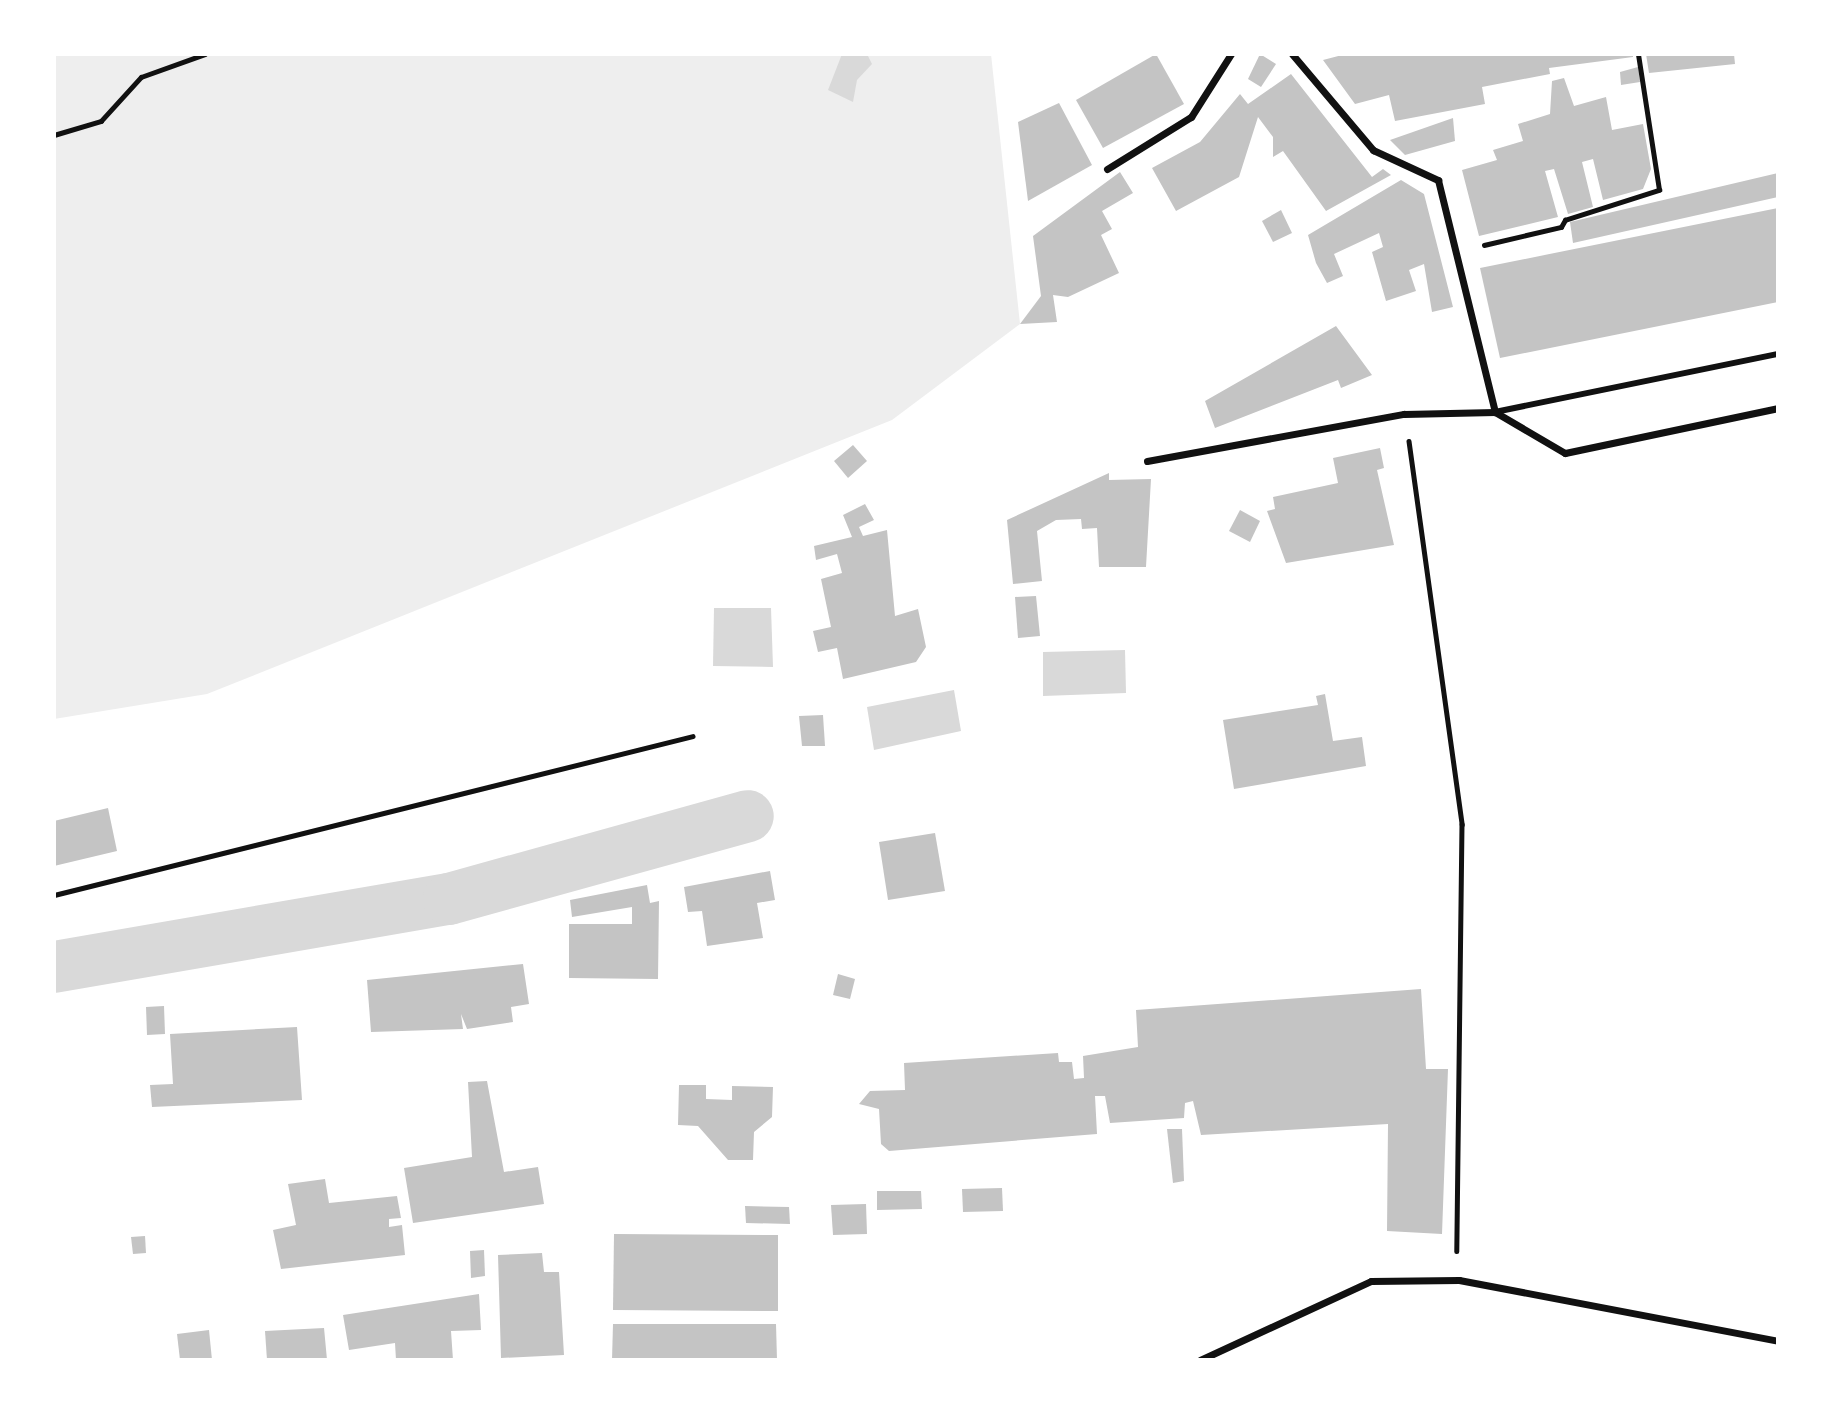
<!DOCTYPE html>
<style>
body{margin:0}
#map{position:relative;width:1832px;height:1414px;overflow:hidden;background:#fff;font-family:Figtree,sans-serif}
div>[style]{position:absolute}
.green>*{inset:0;background:#eee}
.water>*{inset:0;background:#d9d9d9}
.canal>*{height:52px;margin:-26px;padding:0 26px;transform-origin:26px;border-radius:26px;background:#d9d9d9}
.building>*{inset:0;background:#c4c4c4}
.path>*{height:4.5px;margin:-2.25px;padding:0 2.25px;transform-origin:2.25px;border-radius:2.25px;background:#111}
.service>*{height:5px;margin:-2.5px;padding:0 2.5px;transform-origin:2.5px;border-radius:2.5px;background:#111}
.pedestrian>*{height:6px;margin:-3px;padding:0 3px;transform-origin:3px;border-radius:3px;background:#111}
.minor>*{height:7px;margin:-3.5px;padding:0 3.5px;transform-origin:3.5px;border-radius:3.5px;background:#111}
span{translate:-50% -50%;white-space:nowrap;text-align:center;line-height:1.15;-webkit-text-stroke:7px #fff;paint-order:stroke}
.frame{position:absolute;inset:0;border:56px solid #fff;pointer-events:none}
</style>
<div id="map">
<div class="green">
<i style="clip-path:polygon(54px 54px,991px 54px,1020px 324px,892px 420px,207px 694px,54px 719px)"></i>
</div>
<div class="water">
<i style="clip-path:polygon(842px 54px,867px 54px,872px 64px,857px 80px,853px 102px,828px 90px)"></i>
<i style="clip-path:polygon(714px 608px,771px 608px,773px 667px,713px 666px)"></i>
<i style="clip-path:polygon(1125px 650px,1126px 693px,1043px 696px,1043px 652px)"></i>
<i style="clip-path:polygon(954px 690px,961px 731px,874px 750px,867px 707px)"></i>
</div>
<div class="canal">
<i style="left:54px;top:967px;width:401px;rotate:-9.8deg"></i>
<i style="left:449px;top:899px;width:310px;rotate:-15.5deg"></i>
</div>
<div class="building">
<i style="clip-path:polygon(1156px 54px,1184px 104px,1103px 148px,1076px 100px)"></i>
<i style="clip-path:polygon(1260px 54px,1276px 64px,1261px 87px,1248px 79px)"></i>
<i style="clip-path:polygon(1346px 54px,1633px 54px,1633px 57px,1549px 68px,1550px 74px,1482px 87px,1485px 104px,1395px 121px,1389px 95px,1355px 104px,1323px 60px)"></i>
<i style="clip-path:polygon(1646px 54px,1734px 54px,1735px 64px,1649px 73px)"></i>
<i style="clip-path:polygon(1638px 67px,1640px 82px,1621px 85px,1620px 72px)"></i>
<i style="clip-path:polygon(1291px 74px,1372px 177px,1383px 169px,1391px 175px,1326px 211px,1283px 151px,1273px 157px,1273px 137px,1258px 117px,1239px 177px,1176px 211px,1152px 168px,1200px 142px,1240px 94px,1248px 104px)"></i>
<i style="clip-path:polygon(1564px 78px,1574px 106px,1606px 97px,1612px 130px,1643px 124px,1651px 169px,1643px 189px,1603px 200px,1593px 159px,1582px 162px,1593px 207px,1568px 214px,1554px 169px,1545px 171px,1558px 217px,1479px 236px,1462px 170px,1497px 160px,1493px 150px,1523px 141px,1518px 124px,1550px 114px,1552px 81px)"></i>
<i style="clip-path:polygon(1059px 103px,1092px 165px,1028px 201px,1018px 122px)"></i>
<i style="clip-path:polygon(1453px 118px,1455px 141px,1405px 155px,1390px 140px)"></i>
<i style="clip-path:polygon(1120px 172px,1133px 193px,1102px 211px,1112px 229px,1101px 235px,1119px 273px,1068px 297px,1053px 295px,1057px 322px,1020px 324px,1041px 296px,1033px 236px)"></i>
<i style="clip-path:polygon(1778px 173px,1778px 197px,1573px 243px,1570px 222px)"></i>
<i style="clip-path:polygon(1401px 180px,1424px 194px,1453px 307px,1432px 312px,1424px 264px,1409px 270px,1416px 291px,1386px 301px,1372px 252px,1383px 247px,1379px 233px,1334px 254px,1343px 276px,1327px 283px,1316px 263px,1308px 235px)"></i>
<i style="clip-path:polygon(1778px 208px,1778px 302px,1500px 358px,1480px 268px)"></i>
<i style="clip-path:polygon(1281px 210px,1292px 233px,1273px 242px,1262px 221px)"></i>
<i style="clip-path:polygon(1336px 326px,1372px 375px,1341px 388px,1338px 380px,1215px 428px,1205px 401px)"></i>
<i style="clip-path:polygon(853px 445px,867px 461px,848px 478px,834px 461px)"></i>
<i style="clip-path:polygon(1380px 448px,1384px 468px,1377px 470px,1394px 545px,1286px 563px,1267px 511px,1275px 509px,1273px 497px,1338px 483px,1333px 458px)"></i>
<i style="clip-path:polygon(1109px 473px,1109px 480px,1151px 479px,1146px 567px,1099px 567px,1097px 528px,1082px 529px,1081px 519px,1056px 520px,1037px 531px,1042px 581px,1013px 584px,1007px 520px)"></i>
<i style="clip-path:polygon(865px 504px,874px 520px,859px 527px,863px 536px,887px 530px,895px 616px,918px 609px,926px 647px,916px 662px,843px 679px,837px 648px,818px 652px,813px 631px,831px 627px,821px 579px,842px 573px,837px 554px,816px 560px,814px 546px,852px 537px,843px 515px)"></i>
<i style="clip-path:polygon(1240px 510px,1260px 521px,1250px 542px,1229px 531px)"></i>
<i style="clip-path:polygon(1036px 596px,1040px 636px,1018px 638px,1015px 597px)"></i>
<i style="clip-path:polygon(1325px 694px,1333px 741px,1362px 737px,1366px 766px,1234px 789px,1223px 720px,1318px 705px,1316px 696px)"></i>
<i style="clip-path:polygon(823px 715px,825px 746px,802px 746px,799px 716px)"></i>
<i style="clip-path:polygon(108px 808px,117px 851px,54px 866px,54px 821px)"></i>
<i style="clip-path:polygon(935px 833px,945px 891px,888px 900px,879px 842px)"></i>
<i style="clip-path:polygon(770px 871px,775px 900px,757px 903px,763px 938px,707px 946px,702px 911px,688px 912px,684px 887px)"></i>
<i style="clip-path:polygon(647px 885px,650px 903px,659px 901px,658px 979px,569px 978px,569px 924px,632px 924px,632px 907px,572px 917px,570px 900px)"></i>
<i style="clip-path:polygon(523px 964px,529px 1004px,511px 1007px,513px 1022px,467px 1029px,461px 1014px,463px 1029px,371px 1032px,367px 980px)"></i>
<i style="clip-path:polygon(838px 974px,855px 979px,850px 999px,833px 995px)"></i>
<i style="clip-path:polygon(1421px 989px,1426px 1069px,1448px 1069px,1442px 1234px,1387px 1231px,1388px 1124px,1201px 1135px,1193px 1101px,1185px 1103px,1184px 1118px,1110px 1123px,1105px 1096px,1095px 1096px,1097px 1134px,889px 1151px,881px 1144px,879px 1109px,859px 1104px,870px 1091px,905px 1090px,904px 1063px,1058px 1053px,1059px 1062px,1072px 1062px,1074px 1079px,1084px 1078px,1083px 1056px,1138px 1047px,1136px 1010px)"></i>
<i style="clip-path:polygon(164px 1006px,165px 1034px,147px 1035px,146px 1007px)"></i>
<i style="clip-path:polygon(297px 1027px,302px 1100px,152px 1107px,150px 1085px,173px 1084px,170px 1034px)"></i>
<i style="clip-path:polygon(487px 1081px,504px 1172px,538px 1167px,544px 1204px,413px 1223px,404px 1168px,472px 1157px,468px 1082px)"></i>
<i style="clip-path:polygon(679px 1085px,706px 1085px,706px 1099px,732px 1100px,732px 1086px,773px 1087px,772px 1117px,754px 1132px,753px 1160px,728px 1160px,698px 1126px,678px 1125px)"></i>
<i style="clip-path:polygon(1167px 1129px,1182px 1129px,1184px 1181px,1173px 1183px)"></i>
<i style="clip-path:polygon(325px 1179px,329px 1203px,397px 1196px,401px 1218px,389px 1219px,389px 1227px,402px 1225px,405px 1255px,281px 1269px,273px 1230px,296px 1225px,288px 1184px)"></i>
<i style="clip-path:polygon(1002px 1188px,1003px 1211px,963px 1212px,962px 1189px)"></i>
<i style="clip-path:polygon(877px 1191px,921px 1191px,922px 1209px,877px 1210px)"></i>
<i style="clip-path:polygon(866px 1204px,867px 1234px,833px 1235px,831px 1205px)"></i>
<i style="clip-path:polygon(745px 1206px,789px 1207px,790px 1224px,746px 1223px)"></i>
<i style="clip-path:polygon(614px 1234px,778px 1235px,778px 1311px,613px 1310px)"></i>
<i style="clip-path:polygon(145px 1236px,146px 1253px,133px 1254px,131px 1237px)"></i>
<i style="clip-path:polygon(484px 1250px,485px 1276px,471px 1278px,470px 1251px)"></i>
<i style="clip-path:polygon(542px 1253px,544px 1272px,559px 1272px,564px 1355px,501px 1358px,498px 1255px)"></i>
<i style="clip-path:polygon(479px 1294px,481px 1330px,451px 1331px,453px 1360px,396px 1360px,395px 1343px,349px 1350px,343px 1315px)"></i>
<i style="clip-path:polygon(613px 1324px,776px 1324px,777px 1360px,612px 1360px)"></i>
<i style="clip-path:polygon(324px 1328px,327px 1360px,267px 1360px,265px 1331px)"></i>
<i style="clip-path:polygon(209px 1330px,212px 1360px,180px 1360px,177px 1334px)"></i>
</div>
<div class="path">
<i style="left:54px;top:135px;width:49px;rotate:-16.6deg"></i>
<i style="left:101px;top:121px;width:59px;rotate:-47.7deg"></i>
<i style="left:141px;top:77px;width:68px;rotate:-19.8deg"></i>
<i style="left:1484px;top:245px;width:79px;rotate:-13.2deg"></i>
<i style="left:1561px;top:227px;width:8px;rotate:-60deg"></i>
<i style="left:1565px;top:220px;width:99px;rotate:-17.7deg"></i>
<i style="left:1659px;top:190px;width:138px;rotate:-98.8deg"></i>
<i style="left:1409px;top:441px;width:387px;rotate:82.1deg"></i>
<i style="left:1462px;top:824px;width:427px;rotate:90.7deg"></i>
</div>
<div class="service">
<i style="left:54px;top:895px;width:658px;rotate:-13.97deg"></i>
</div>
<div class="pedestrian">
<i style="left:1495px;top:412px;width:289px;rotate:-11.6deg"></i>
</div>
<div class="minor">
<i style="left:1292px;top:54px;width:126px;rotate:49.8deg"></i>
<i style="left:1373px;top:150px;width:72px;rotate:24.8deg"></i>
<i style="left:1438px;top:180px;width:239px;rotate:76.2deg"></i>
<i style="left:1107px;top:169px;width:99px;rotate:-31.8deg"></i>
<i style="left:1191px;top:117px;width:75px;rotate:-57.6deg"></i>
<i style="left:1495px;top:412px;width:81px;rotate:30.4deg"></i>
<i style="left:1565px;top:453px;width:218px;rotate:-11.9deg"></i>
<i style="left:1147px;top:461px;width:261px;rotate:-10.4deg"></i>
<i style="left:1404px;top:414px;width:91px;rotate:-1.3deg"></i>
<i style="left:1200px;top:1360px;width:188px;rotate:-24.8deg"></i>
<i style="left:1371px;top:1281px;width:88px;rotate:-0.7deg"></i>
<i style="left:1459px;top:1280px;width:325px;rotate:10.8deg"></i>
</div>
<div class="frame"></div>
</div>
